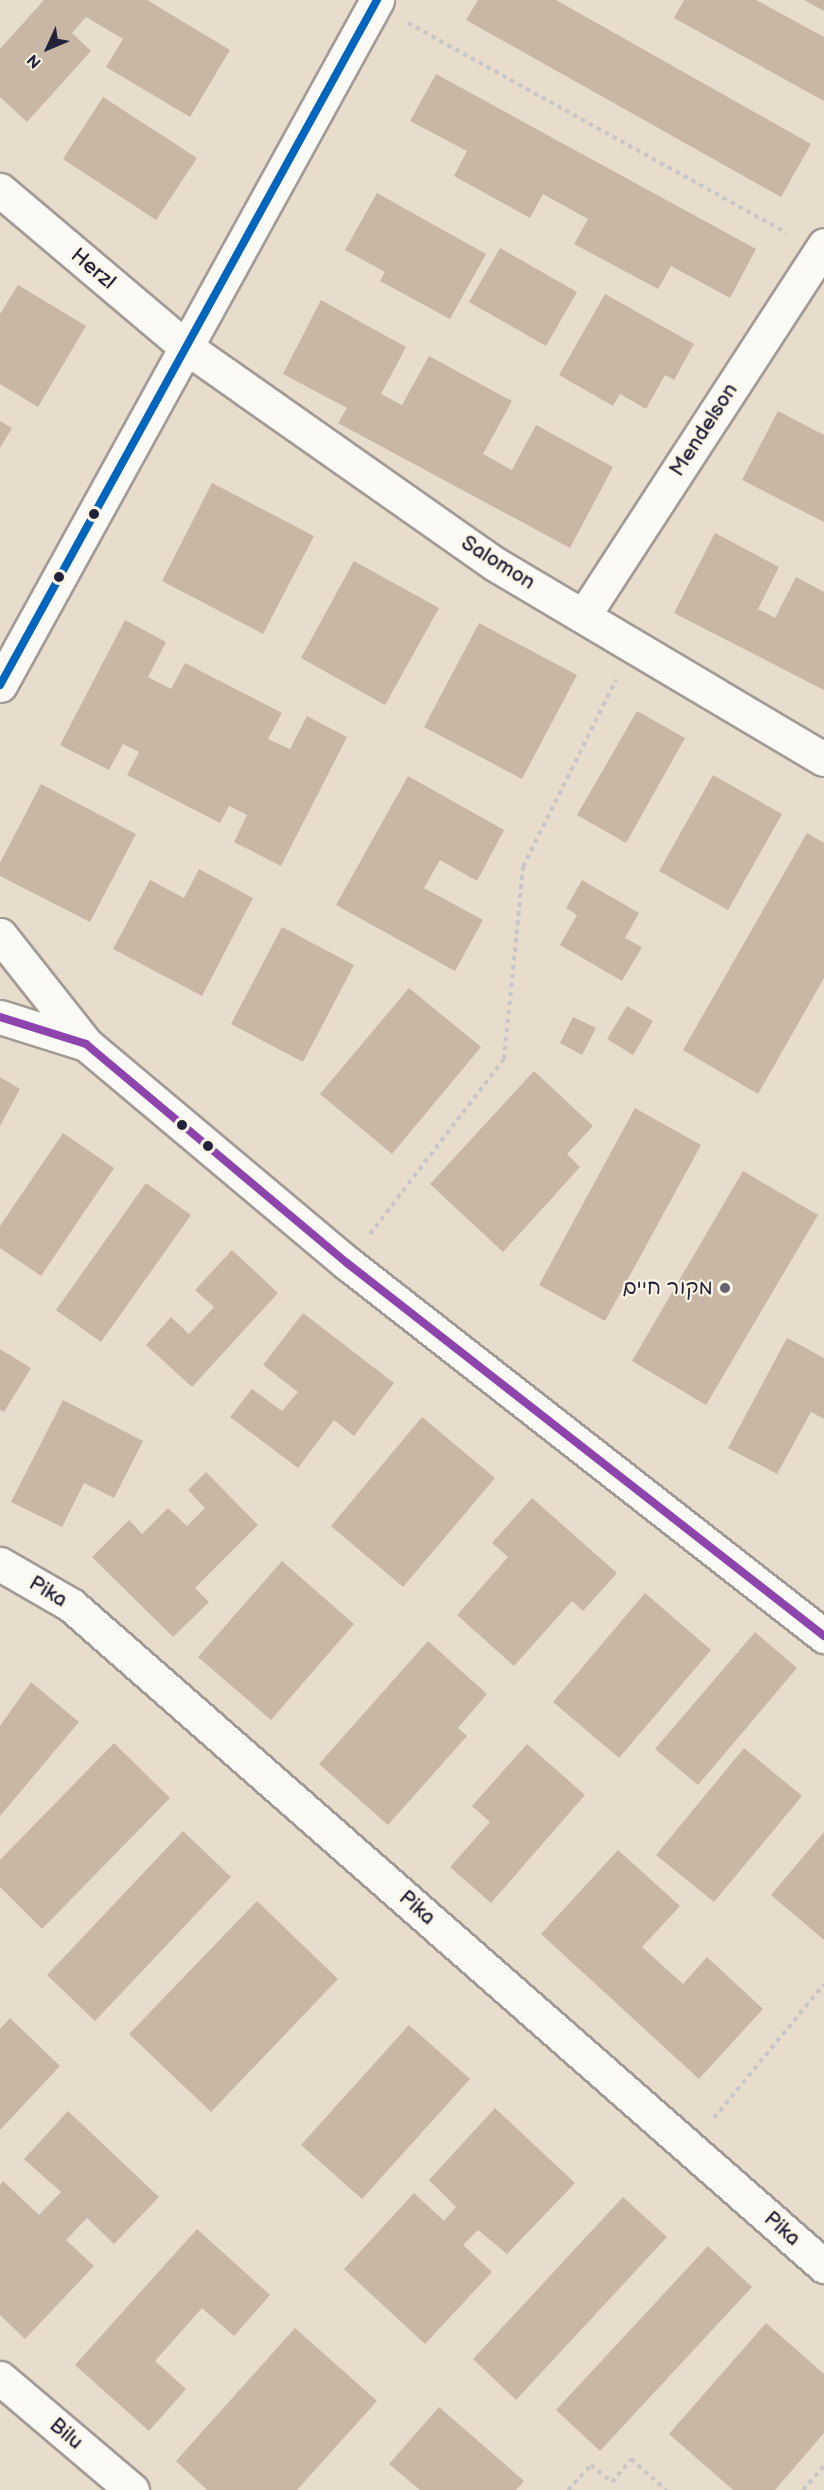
<!DOCTYPE html>
<meta charset="utf-8">
<style>
body{margin:0}
#map{position:relative;width:824px;height:2490px;overflow:hidden;background:#e8dccc;font-family:"Balsamiq Sans","Playpen Sans Hebrew",sans-serif}
div>[style]{position:absolute}
.building>*{inset:0;background:#c9b7a6}
.path>*{height:4px;margin-top:-2px;transform-origin:0;background:repeating-linear-gradient(90deg,#c9c6c4 0 4.5px,transparent 0 9px)}
.roads{filter:drop-shadow(2px 0 #a29b95) drop-shadow(-2px 0 #a29b95) drop-shadow(0 2px #a29b95) drop-shadow(0 -2px #a29b95)}
.minor>*{height:33px;margin:-16.5px;padding:0 16.5px;transform-origin:16.5px;border-radius:16.5px;background:#fcfaf7}
.tertiary>*{height:33px;margin:-16.5px;padding:0 16.5px;transform-origin:16.5px;border-radius:16.5px;background:#fcfaf7}
.bus-1>*{height:8px;margin:-4px;padding:0 4px;transform-origin:4px;border-radius:4px;background:#0065bd}
.bus-2>*{height:8px;margin:-4px;padding:0 4px;transform-origin:4px;border-radius:4px;background:#8e44ad}
.dots>*{width:16px;height:16px;translate:-50% -50%;box-sizing:border-box;border:3px solid #fcf5e5;border-radius:50%}
span{translate:-50% -50%;white-space:nowrap;text-align:center;line-height:1.15;-webkit-text-stroke:4.5px #fcf5e5;paint-order:stroke}
.street-label{font-size:21px;color:#22223b}
.poi-label{font-size:21px;color:#22223b}
.right{translate:-100% -50%;text-align:right}
.north{position:absolute;left:18px;top:18px;width:60px;height:60px;-webkit-text-stroke:4px #fcf5e5;paint-order:stroke;rotate:226deg;font-size:16px;font-weight:700;line-height:24px;text-align:center;color:#22223b}
.north::after{content:'';display:block;margin:auto;width:21px;height:27px;background:#22223b;clip-path:polygon(50% 0,100% 100%,50% 72%,0 100%)}
</style>
<div id="map">
<div class="building">
<i style="clip-path:polygon(44px 0,147px 0,230px 50px,190px 117px,106px 67px,123px 39px,86px 17px,72px 33px,91px 51px,27px 122px,0 97px,0 49px)"></i>
<i style="clip-path:polygon(478px 0,556px 0,811px 144px,781px 197px,466px 20px)"></i>
<i style="clip-path:polygon(684px 0,756px 0,824px 37px,824px 101px,674px 18px)"></i>
<i style="clip-path:polygon(804px 0,824px 0,824px 11px)"></i>
<i style="clip-path:polygon(436px 74px,756px 249px,730px 298px,671px 266px,658px 289px,574px 244px,588px 219px,543px 194px,530px 218px,454px 176px,467px 151px,410px 121px)"></i>
<i style="clip-path:polygon(103px 97px,197px 158px,156px 220px,63px 159px)"></i>
<i style="clip-path:polygon(377px 193px,486px 254px,450px 319px,380px 281px,385px 272px,345px 250px)"></i>
<i style="clip-path:polygon(500px 248px,577px 292px,546px 346px,469px 302px)"></i>
<i style="clip-path:polygon(18px 285px,86px 326px,38px 407px,0 384px,0 314px)"></i>
<i style="clip-path:polygon(605px 294px,694px 344px,674px 380px,665px 375px,646px 409px,620px 394px,613px 406px,559px 375px)"></i>
<i style="clip-path:polygon(321px 300px,406px 347px,381px 394px,402px 405px,429px 356px,512px 401px,483px 454px,512px 470px,536px 425px,613px 467px,570px 548px,338px 423px,347px 408px,283px 374px)"></i>
<i style="clip-path:polygon(778px 411px,824px 435px,824px 522px,742px 480px)"></i>
<i style="clip-path:polygon(0 421px,12px 428px,0 448px)"></i>
<i style="clip-path:polygon(212px 483px,314px 536px,263px 634px,162px 581px)"></i>
<i style="clip-path:polygon(715px 533px,779px 567px,758px 609px,775px 618px,796px 577px,824px 592px,824px 690px,674px 613px)"></i>
<i style="clip-path:polygon(354px 561px,439px 608px,385px 705px,301px 658px)"></i>
<i style="clip-path:polygon(125px 620px,166px 642px,148px 677px,171px 689px,185px 663px,282px 713px,268px 739px,290px 749px,307px 716px,347px 737px,281px 866px,234px 842px,247px 815px,229px 806px,220px 823px,127px 775px,139px 752px,123px 744px,109px 770px,60px 745px)"></i>
<i style="clip-path:polygon(479px 623px,577px 675px,522px 779px,424px 727px)"></i>
<i style="clip-path:polygon(637px 711px,685px 738px,626px 843px,577px 815px)"></i>
<i style="clip-path:polygon(713px 775px,782px 814px,728px 910px,659px 871px)"></i>
<i style="clip-path:polygon(408px 776px,504px 830px,477px 881px,440px 860px,424px 888px,483px 920px,455px 971px,336px 905px)"></i>
<i style="clip-path:polygon(41px 784px,136px 834px,90px 922px,0 876px,0 863px)"></i>
<i style="clip-path:polygon(807px 833px,824px 843px,824px 978px,758px 1094px,683px 1050px)"></i>
<i style="clip-path:polygon(199px 869px,253px 898px,202px 996px,113px 949px,150px 880px,184px 898px)"></i>
<i style="clip-path:polygon(582px 880px,639px 913px,625px 938px,642px 947px,622px 981px,560px 945px,577px 915px,566px 908px)"></i>
<i style="clip-path:polygon(282px 927px,354px 965px,303px 1062px,231px 1024px)"></i>
<i style="clip-path:polygon(409px 988px,481px 1047px,392px 1154px,320px 1094px)"></i>
<i style="clip-path:polygon(627px 1006px,653px 1021px,633px 1055px,607px 1039px)"></i>
<i style="clip-path:polygon(573px 1017px,596px 1028px,582px 1055px,560px 1043px)"></i>
<i style="clip-path:polygon(534px 1071px,593px 1126px,567px 1154px,580px 1167px,503px 1252px,430px 1184px)"></i>
<i style="clip-path:polygon(0 1077px,20px 1089px,0 1126px)"></i>
<i style="clip-path:polygon(635px 1108px,701px 1145px,605px 1321px,539px 1285px)"></i>
<i style="clip-path:polygon(63px 1133px,114px 1168px,41px 1276px,0 1248px,0 1226px)"></i>
<i style="clip-path:polygon(743px 1171px,818px 1215px,706px 1405px,632px 1361px)"></i>
<i style="clip-path:polygon(146px 1183px,191px 1215px,101px 1342px,56px 1310px)"></i>
<i style="clip-path:polygon(232px 1250px,278px 1293px,192px 1387px,146px 1345px,171px 1317px,189px 1334px,214px 1307px,195px 1290px)"></i>
<i style="clip-path:polygon(303px 1313px,394px 1383px,354px 1436px,334px 1420px,298px 1468px,230px 1417px,252px 1389px,282px 1411px,298px 1392px,263px 1365px)"></i>
<i style="clip-path:polygon(787px 1338px,824px 1358px,824px 1419px,811px 1412px,777px 1474px,728px 1448px)"></i>
<i style="clip-path:polygon(0 1349px,31px 1368px,4px 1412px,0 1410px)"></i>
<i style="clip-path:polygon(63px 1400px,143px 1441px,114px 1498px,84px 1483px,62px 1527px,11px 1502px)"></i>
<i style="clip-path:polygon(422px 1417px,495px 1478px,403px 1587px,331px 1526px)"></i>
<i style="clip-path:polygon(206px 1472px,258px 1525px,195px 1588px,209px 1602px,173px 1637px,92px 1557px,129px 1520px,142px 1534px,168px 1508px,187px 1526px,205px 1508px,188px 1490px)"></i>
<i style="clip-path:polygon(532px 1498px,617px 1573px,583px 1611px,572px 1601px,514px 1666px,457px 1615px,508px 1557px,492px 1543px)"></i>
<i style="clip-path:polygon(282px 1561px,354px 1624px,271px 1720px,198px 1657px)"></i>
<i style="clip-path:polygon(645px 1593px,711px 1650px,619px 1758px,553px 1702px)"></i>
<i style="clip-path:polygon(755px 1632px,797px 1668px,698px 1785px,655px 1749px)"></i>
<i style="clip-path:polygon(428px 1641px,487px 1694px,458px 1728px,467px 1736px,388px 1825px,319px 1764px)"></i>
<i style="clip-path:polygon(31px 1682px,79px 1722px,0 1816px,0 1726px)"></i>
<i style="clip-path:polygon(114px 1743px,170px 1798px,42px 1929px,0 1887px,0 1860px)"></i>
<i style="clip-path:polygon(527px 1744px,585px 1795px,491px 1903px,450px 1867px,490px 1822px,472px 1806px)"></i>
<i style="clip-path:polygon(744px 1748px,802px 1796px,714px 1902px,656px 1855px)"></i>
<i style="clip-path:polygon(183px 1831px,231px 1877px,95px 2021px,47px 1975px)"></i>
<i style="clip-path:polygon(824px 1832px,824px 1940px,771px 1895px)"></i>
<i style="clip-path:polygon(618px 1850px,680px 1906px,642px 1947px,683px 1984px,707px 1957px,763px 2009px,699px 2079px,541px 1934px)"></i>
<i style="clip-path:polygon(257px 1901px,338px 1979px,211px 2112px,129px 2034px)"></i>
<i style="clip-path:polygon(10px 2018px,60px 2066px,0 2130px,0 2029px)"></i>
<i style="clip-path:polygon(409px 2025px,470px 2079px,362px 2199px,301px 2145px)"></i>
<i style="clip-path:polygon(495px 2108px,575px 2183px,507px 2254px,478px 2230px,463px 2245px,492px 2272px,425px 2344px,344px 2269px,414px 2193px,444px 2221px,456px 2207px,429px 2180px)"></i>
<i style="clip-path:polygon(68px 2111px,159px 2197px,114px 2244px,87px 2218px,66px 2240px,94px 2266px,25px 2339px,0 2315px,0 2185px,3px 2181px,39px 2215px,61px 2192px,24px 2159px)"></i>
<i style="clip-path:polygon(623px 2197px,667px 2237px,516px 2400px,473px 2359px)"></i>
<i style="clip-path:polygon(197px 2229px,270px 2295px,234px 2336px,202px 2308px,155px 2361px,186px 2389px,149px 2431px,75px 2365px)"></i>
<i style="clip-path:polygon(708px 2246px,752px 2287px,600px 2451px,556px 2410px)"></i>
<i style="clip-path:polygon(766px 2323px,824px 2374px,824px 2433px,775px 2490px,733px 2490px,669px 2434px)"></i>
<i style="clip-path:polygon(295px 2328px,377px 2401px,297px 2490px,207px 2490px,176px 2461px)"></i>
<i style="clip-path:polygon(439px 2407px,524px 2481px,516px 2490px,420px 2490px,389px 2464px)"></i>
</div>
<div class="path">
<i style="left:408px;top:23px;width:433px;rotate:29deg"></i>
<i style="left:370px;top:1234px;width:220px;rotate:-52.6deg"></i>
<i style="left:504px;top:1059px;width:193px;rotate:-84.3deg"></i>
<i style="left:523px;top:867px;width:209px;rotate:-63.6deg"></i>
<i style="left:714px;top:2118px;width:173px;rotate:-50.6deg"></i>
<i style="left:568px;top:2490px;width:34px;rotate:-47deg"></i>
<i style="left:591px;top:2465px;width:27px;rotate:39deg"></i>
<i style="left:612px;top:2482px;width:30px;rotate:-50deg"></i>
<i style="left:631px;top:2459px;width:47px;rotate:41.5deg"></i>
<i style="left:803px;top:2490px;width:32px;rotate:-49deg"></i>
</div>
<div class="roads">
<div class="minor">
<i style="left:0;top:190px;width:243px;rotate:40.2deg"></i>
<i style="left:186px;top:347px;width:378px;rotate:35.1deg"></i>
<i style="left:495px;top:564px;width:382px;rotate:30.7deg"></i>
<i style="left:584px;top:615px;width:441px;rotate:-57deg"></i>
<i style="left:0;top:1564px;width:82px;rotate:30deg"></i>
<i style="left:71px;top:1605px;width:1002px;rotate:41.28deg"></i>
<i style="left:0;top:2378px;width:173px;rotate:40.3deg"></i>
</div>
<div class="tertiary">
<i style="left:0;top:685px;width:782px;rotate:-61.17deg"></i>
<i style="left:0;top:935px;width:139px;rotate:51.7deg"></i>
<i style="left:0;top:1017px;width:90px;rotate:17.4deg"></i>
<i style="left:86px;top:1044px;width:341px;rotate:40deg"></i>
<i style="left:347px;top:1263px;width:606px;rotate:38.02deg"></i>
</div>
</div>
<div class="bus-1">
<i style="left:0;top:685px;width:782px;rotate:-61.17deg"></i>
</div>
<div class="bus-2">
<i style="left:0;top:1017px;width:90px;rotate:17.4deg"></i>
<i style="left:86px;top:1044px;width:341px;rotate:40deg"></i>
<i style="left:347px;top:1263px;width:606px;rotate:38.02deg"></i>
</div>
<div class="dots">
<i style="left:94px;top:514px;background:#22223b"></i>
<i style="left:59px;top:577px;background:#22223b"></i>
<i style="left:182px;top:1125px;background:#22223b"></i>
<i style="left:208px;top:1146px;background:#22223b"></i>
<i style="left:725px;top:1288px;background:#67636e"></i>
</div>
<div class="street-label">
<span style="left:93px;top:269px;rotate:40deg">Herzl</span>
<span style="left:704px;top:430px;rotate:-57deg">Mendelson</span>
<span style="left:498px;top:563px;rotate:32deg">Salomon</span>
<span style="left:48px;top:1592px;rotate:31deg">Pika</span>
<span style="left:417px;top:1908px;rotate:41deg">Pika</span>
<span style="left:782px;top:2229px;rotate:41deg">Pika</span>
<span style="left:66px;top:2434px;rotate:40deg">Bilu</span>
</div>
<div class="poi-label">
<span class="right" style="left:713px;top:1288px">מקור חיים</span>
</div>
<div class="north">N</div>
</div>
